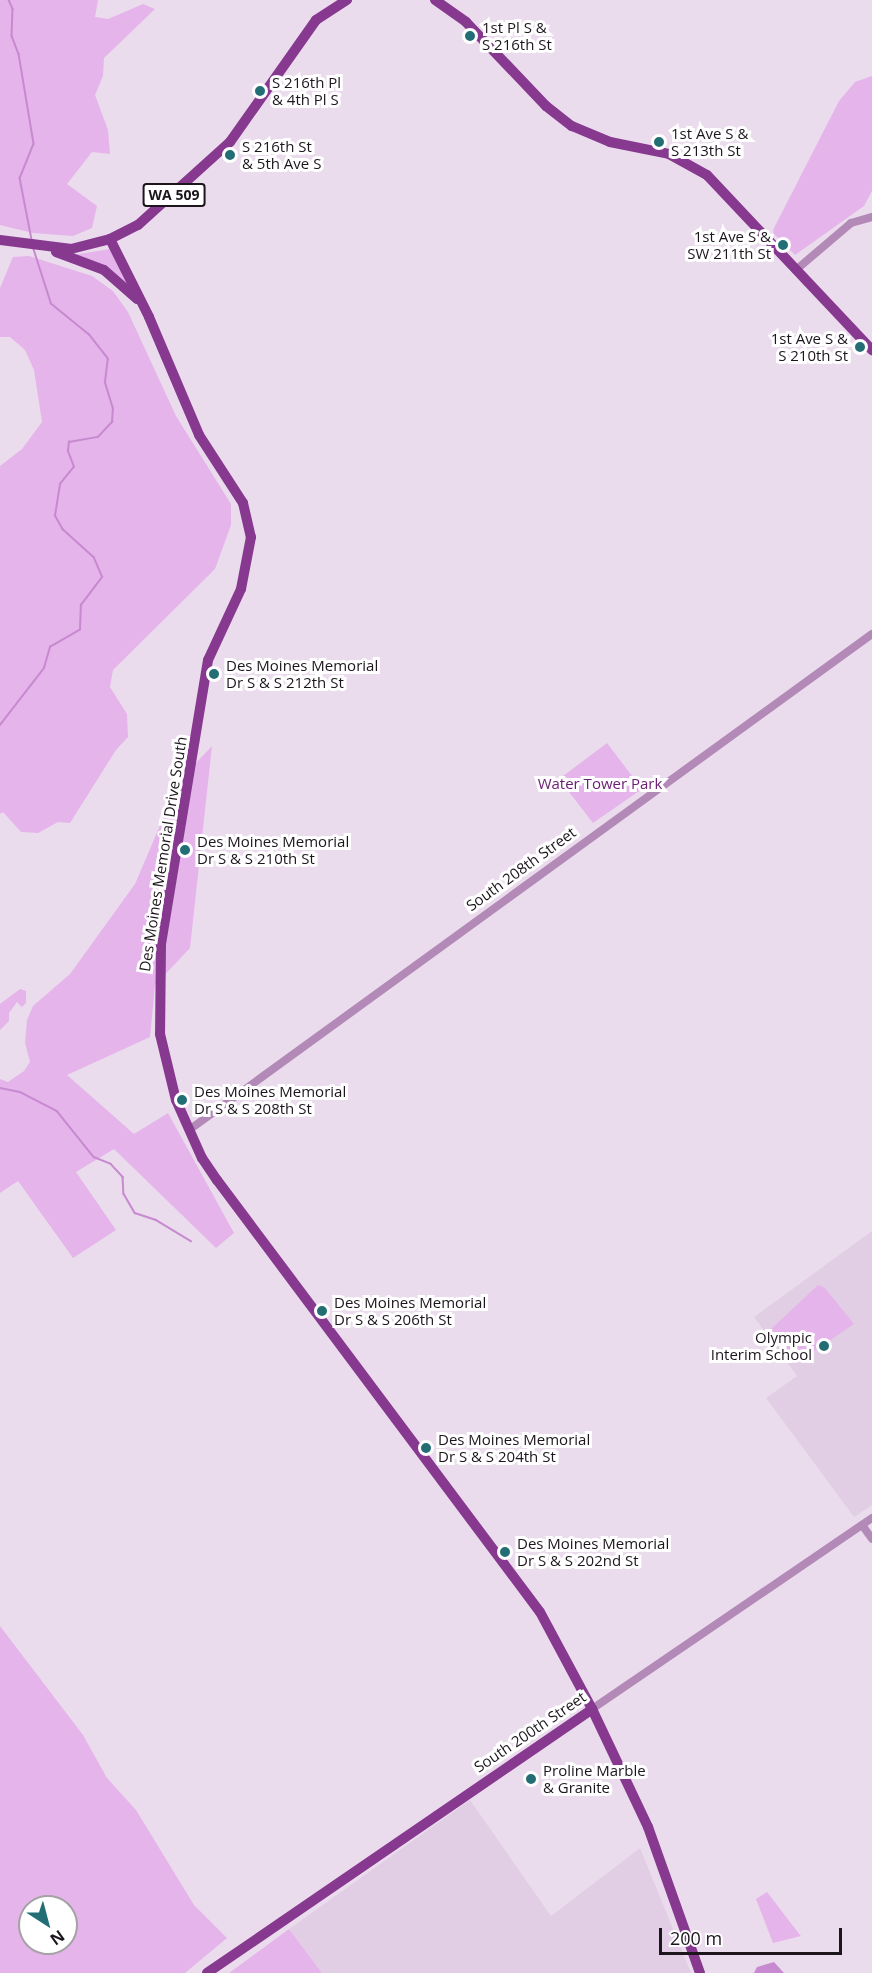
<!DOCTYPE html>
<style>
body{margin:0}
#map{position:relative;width:872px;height:1973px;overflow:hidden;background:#ebdced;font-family:"Open Sans",sans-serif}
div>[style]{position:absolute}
.built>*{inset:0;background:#e2cee4}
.green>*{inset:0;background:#e5b4ea}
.water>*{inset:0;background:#c789cf}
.stream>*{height:1.5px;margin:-0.75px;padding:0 0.75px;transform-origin:0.75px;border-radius:0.75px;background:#c789cf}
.minor>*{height:8px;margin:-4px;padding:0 4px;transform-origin:4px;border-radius:4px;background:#b289b7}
.major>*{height:10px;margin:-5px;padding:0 5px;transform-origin:5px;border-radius:5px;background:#86398f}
.dots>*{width:16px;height:16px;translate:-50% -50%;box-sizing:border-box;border:3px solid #fff;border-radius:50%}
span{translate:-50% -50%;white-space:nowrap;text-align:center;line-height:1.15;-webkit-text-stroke:6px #fff;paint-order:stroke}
.shield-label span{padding:2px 4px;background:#fff;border:2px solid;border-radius:4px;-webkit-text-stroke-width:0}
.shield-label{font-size:14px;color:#1c161c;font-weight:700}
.poi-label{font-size:15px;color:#1c161c}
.left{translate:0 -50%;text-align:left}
.right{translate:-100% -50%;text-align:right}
.park-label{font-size:15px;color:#6c2075}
.street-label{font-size:15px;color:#1c161c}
.north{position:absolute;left:18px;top:1895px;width:60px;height:60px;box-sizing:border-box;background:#fff;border:2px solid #a4a2a4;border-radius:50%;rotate:144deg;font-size:16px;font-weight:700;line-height:24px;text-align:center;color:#1c161c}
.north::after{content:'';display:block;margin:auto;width:21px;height:27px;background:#226e74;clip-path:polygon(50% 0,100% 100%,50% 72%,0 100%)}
.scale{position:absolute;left:659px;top:1928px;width:183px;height:27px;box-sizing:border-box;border:3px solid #1c161c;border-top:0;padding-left:8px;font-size:18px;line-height:21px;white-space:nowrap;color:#1c161c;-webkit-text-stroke:4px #fff;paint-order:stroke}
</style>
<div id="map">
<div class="built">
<i style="clip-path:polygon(872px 1231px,872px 1505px,854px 1517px,766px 1398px,797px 1376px,754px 1317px)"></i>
<i style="clip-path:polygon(470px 1800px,551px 1916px,640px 1848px,691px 1973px,322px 1973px,289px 1929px)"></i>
</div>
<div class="green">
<i style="clip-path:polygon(0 0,98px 0,95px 17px,108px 19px,143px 4px,155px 9px,104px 58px,103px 76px,95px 95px,108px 130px,110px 154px,92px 152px,67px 184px,97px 206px,92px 228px,73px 236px,33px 233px,0 225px)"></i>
<i style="clip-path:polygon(872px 76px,872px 191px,864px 206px,795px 255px,773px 233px,774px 228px,839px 101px,855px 82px)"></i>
<i style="clip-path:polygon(110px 249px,134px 291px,73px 255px)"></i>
<i style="clip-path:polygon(29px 256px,92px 276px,113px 291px,128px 312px,176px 416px,231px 504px,231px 525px,215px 569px,113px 670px,110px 687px,127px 714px,128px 737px,116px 750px,70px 823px,58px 822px,38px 833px,21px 832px,3px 812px,0 814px,0 466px,22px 449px,42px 422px,34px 370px,25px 350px,10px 337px,0 337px,0 288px,13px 257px)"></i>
<i style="clip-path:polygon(607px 743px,642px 789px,593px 823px,559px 779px)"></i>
<i style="clip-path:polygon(212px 746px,190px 948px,155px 985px,150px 1037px,67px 1075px,134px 1134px,168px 1113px,234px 1233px,216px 1248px,114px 1149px,76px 1172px,116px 1230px,73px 1258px,18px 1181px,0 1193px,0 1079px,8px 1082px,24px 1071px,30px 1062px,25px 1043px,27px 1020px,33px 1006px,70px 974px,135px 884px,179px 781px)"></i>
<i style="clip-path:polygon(20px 989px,26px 991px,26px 1003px,22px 1007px,17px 1002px,9px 1013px,9px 1021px,0 1030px,0 1004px)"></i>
<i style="clip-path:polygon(818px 1285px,825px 1288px,854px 1324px,795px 1364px,769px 1331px)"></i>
<i style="clip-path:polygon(evenodd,0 1626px,83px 1735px,107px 1778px,136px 1810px,194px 1905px,227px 1938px,185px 1973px,0 1973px,0 1626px,30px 1907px,66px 1907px,66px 1943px,30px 1943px,30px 1907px)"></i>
<i style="clip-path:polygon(767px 1892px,800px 1935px,801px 1936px,773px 1943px,756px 1899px)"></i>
<i style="clip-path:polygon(289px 1929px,322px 1973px,229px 1973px)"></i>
</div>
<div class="water">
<i style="clip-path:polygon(774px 1962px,784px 1973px,754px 1973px,757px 1967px)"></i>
</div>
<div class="stream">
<i style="left:9px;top:0;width:10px;rotate:66deg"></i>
<i style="left:13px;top:9px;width:27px;rotate:92deg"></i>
<i style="left:12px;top:36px;width:19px;rotate:69deg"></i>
<i style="left:19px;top:54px;width:91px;rotate:80.5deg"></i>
<i style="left:34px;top:144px;width:37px;rotate:112deg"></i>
<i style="left:20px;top:178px;width:63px;rotate:79deg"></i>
<i style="left:0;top:725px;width:72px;rotate:-52.3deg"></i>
<i style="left:44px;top:668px;width:22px;rotate:-74deg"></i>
<i style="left:50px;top:647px;width:34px;rotate:-30deg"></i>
<i style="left:80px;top:630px;width:25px;rotate:-88deg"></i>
<i style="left:81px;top:605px;width:35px;rotate:-53deg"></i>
<i style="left:102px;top:577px;width:21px;rotate:-113deg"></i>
<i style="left:94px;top:558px;width:42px;rotate:-137.9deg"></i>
<i style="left:63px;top:530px;width:16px;rotate:-120deg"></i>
<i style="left:55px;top:516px;width:32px;rotate:-81deg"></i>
<i style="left:60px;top:484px;width:22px;rotate:-51deg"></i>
<i style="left:74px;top:467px;width:17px;rotate:-111deg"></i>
<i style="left:68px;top:451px;width:9px;rotate:-84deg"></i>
<i style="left:69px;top:442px;width:29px;rotate:-10deg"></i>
<i style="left:98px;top:437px;width:21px;rotate:-47deg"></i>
<i style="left:112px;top:422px;width:13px;rotate:-86deg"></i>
<i style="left:113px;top:409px;width:28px;rotate:-107deg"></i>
<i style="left:105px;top:382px;width:23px;rotate:-83deg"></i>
<i style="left:108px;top:359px;width:31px;rotate:-128deg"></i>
<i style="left:89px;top:335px;width:49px;rotate:-140.8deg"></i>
<i style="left:51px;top:304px;width:59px;rotate:-107.8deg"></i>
<i style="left:0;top:1088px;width:20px;rotate:11deg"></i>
<i style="left:20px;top:1092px;width:42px;rotate:27.2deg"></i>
<i style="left:57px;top:1111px;width:59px;rotate:51.2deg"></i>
<i style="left:94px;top:1157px;width:18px;rotate:22deg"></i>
<i style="left:111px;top:1164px;width:18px;rotate:47deg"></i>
<i style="left:123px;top:1177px;width:17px;rotate:87deg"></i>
<i style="left:124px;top:1194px;width:22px;rotate:60deg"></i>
<i style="left:135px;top:1213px;width:22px;rotate:18deg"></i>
<i style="left:156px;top:1220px;width:41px;rotate:31deg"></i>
</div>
<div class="minor">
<i style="left:797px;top:269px;width:71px;rotate:-40.4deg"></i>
<i style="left:851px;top:223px;width:22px;rotate:-16deg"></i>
<i style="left:189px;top:1130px;width:844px;rotate:-35.99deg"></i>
<i style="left:862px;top:1525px;width:17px;rotate:54deg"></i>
<i style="left:592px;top:1709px;width:339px;rotate:-34.3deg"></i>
</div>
<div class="major">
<i style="left:435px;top:0;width:38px;rotate:35deg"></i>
<i style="left:466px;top:22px;width:116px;rotate:46.4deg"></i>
<i style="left:546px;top:106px;width:33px;rotate:38deg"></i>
<i style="left:572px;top:126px;width:41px;rotate:22.8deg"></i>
<i style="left:610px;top:142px;width:60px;rotate:11.5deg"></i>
<i style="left:669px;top:154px;width:43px;rotate:28.9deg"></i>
<i style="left:707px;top:175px;width:241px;rotate:46.7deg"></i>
<i style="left:110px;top:239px;width:87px;rotate:63.4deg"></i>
<i style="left:149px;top:317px;width:128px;rotate:67deg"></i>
<i style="left:199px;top:435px;width:81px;rotate:57.1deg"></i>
<i style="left:243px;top:503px;width:35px;rotate:77deg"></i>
<i style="left:251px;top:537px;width:53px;rotate:100.9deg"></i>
<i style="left:241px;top:589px;width:78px;rotate:114.9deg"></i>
<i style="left:208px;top:660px;width:287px;rotate:99.4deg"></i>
<i style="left:161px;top:943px;width:91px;rotate:90.6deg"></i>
<i style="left:160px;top:1034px;width:68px;rotate:76.4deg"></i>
<i style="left:176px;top:1100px;width:64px;rotate:65.9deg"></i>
<i style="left:202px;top:1158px;width:27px;rotate:56deg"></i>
<i style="left:217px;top:1180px;width:539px;rotate:53.22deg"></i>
<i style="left:540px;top:1612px;width:110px;rotate:61.8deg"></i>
<i style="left:592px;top:1709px;width:131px;rotate:64.6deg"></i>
<i style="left:648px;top:1827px;width:155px;rotate:70.4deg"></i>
<i style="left:0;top:240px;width:72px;rotate:7.2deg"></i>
<i style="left:71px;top:249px;width:40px;rotate:-14.4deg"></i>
<i style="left:110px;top:239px;width:31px;rotate:-27deg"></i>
<i style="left:138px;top:225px;width:124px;rotate:-42.1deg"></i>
<i style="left:230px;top:142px;width:149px;rotate:-54.8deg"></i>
<i style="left:316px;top:20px;width:37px;rotate:-33deg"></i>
<i style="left:56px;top:252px;width:51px;rotate:20.6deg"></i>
<i style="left:104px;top:270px;width:44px;rotate:41.3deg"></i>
<i style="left:207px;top:1973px;width:467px;rotate:-34.4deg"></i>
</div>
<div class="dots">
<i style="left:470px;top:36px;background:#226e74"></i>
<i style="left:260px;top:91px;background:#226e74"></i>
<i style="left:659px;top:142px;background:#226e74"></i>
<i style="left:230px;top:155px;background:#226e74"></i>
<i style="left:783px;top:245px;background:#226e74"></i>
<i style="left:860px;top:347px;background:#226e74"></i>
<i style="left:214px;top:674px;background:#226e74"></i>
<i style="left:185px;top:850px;background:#226e74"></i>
<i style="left:182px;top:1100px;background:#226e74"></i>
<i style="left:322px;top:1311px;background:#226e74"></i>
<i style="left:824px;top:1346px;background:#226e74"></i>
<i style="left:426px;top:1448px;background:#226e74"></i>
<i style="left:505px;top:1552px;background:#226e74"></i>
<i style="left:531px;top:1779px;background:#226e74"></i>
</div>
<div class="shield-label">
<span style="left:174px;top:195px">WA 509</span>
</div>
<div class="poi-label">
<span class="left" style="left:482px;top:36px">1st Pl S &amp;<br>S 216th St</span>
<span class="left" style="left:272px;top:91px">S 216th Pl<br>&amp; 4th Pl S</span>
<span class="left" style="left:671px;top:142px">1st Ave S &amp;<br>S 213th St</span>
<span class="left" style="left:242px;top:155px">S 216th St<br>&amp; 5th Ave S</span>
<span class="right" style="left:771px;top:245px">1st Ave S &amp;<br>SW 211th St</span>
<span class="right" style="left:848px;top:347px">1st Ave S &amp;<br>S 210th St</span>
<span class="left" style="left:226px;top:674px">Des Moines Memorial<br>Dr S &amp; S 212th St</span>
<span class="left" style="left:197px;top:850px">Des Moines Memorial<br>Dr S &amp; S 210th St</span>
<span class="left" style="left:194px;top:1100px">Des Moines Memorial<br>Dr S &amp; S 208th St</span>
<span class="left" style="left:334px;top:1311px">Des Moines Memorial<br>Dr S &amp; S 206th St</span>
<span class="right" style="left:812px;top:1346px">Olympic<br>Interim School</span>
<span class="left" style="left:438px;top:1448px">Des Moines Memorial<br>Dr S &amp; S 204th St</span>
<span class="left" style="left:517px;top:1552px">Des Moines Memorial<br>Dr S &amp; S 202nd St</span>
<span class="left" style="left:543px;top:1779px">Proline Marble<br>&amp; Granite</span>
</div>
<div class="park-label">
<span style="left:600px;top:784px">Water Tower Park</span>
</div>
<div class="street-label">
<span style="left:163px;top:854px;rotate:-81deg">Des Moines Memorial Drive South</span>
<span style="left:521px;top:869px;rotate:-36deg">South 208th Street</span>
<span style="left:530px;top:1732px;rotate:-34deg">South 200th Street</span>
</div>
<div class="north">N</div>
<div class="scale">200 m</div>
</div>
